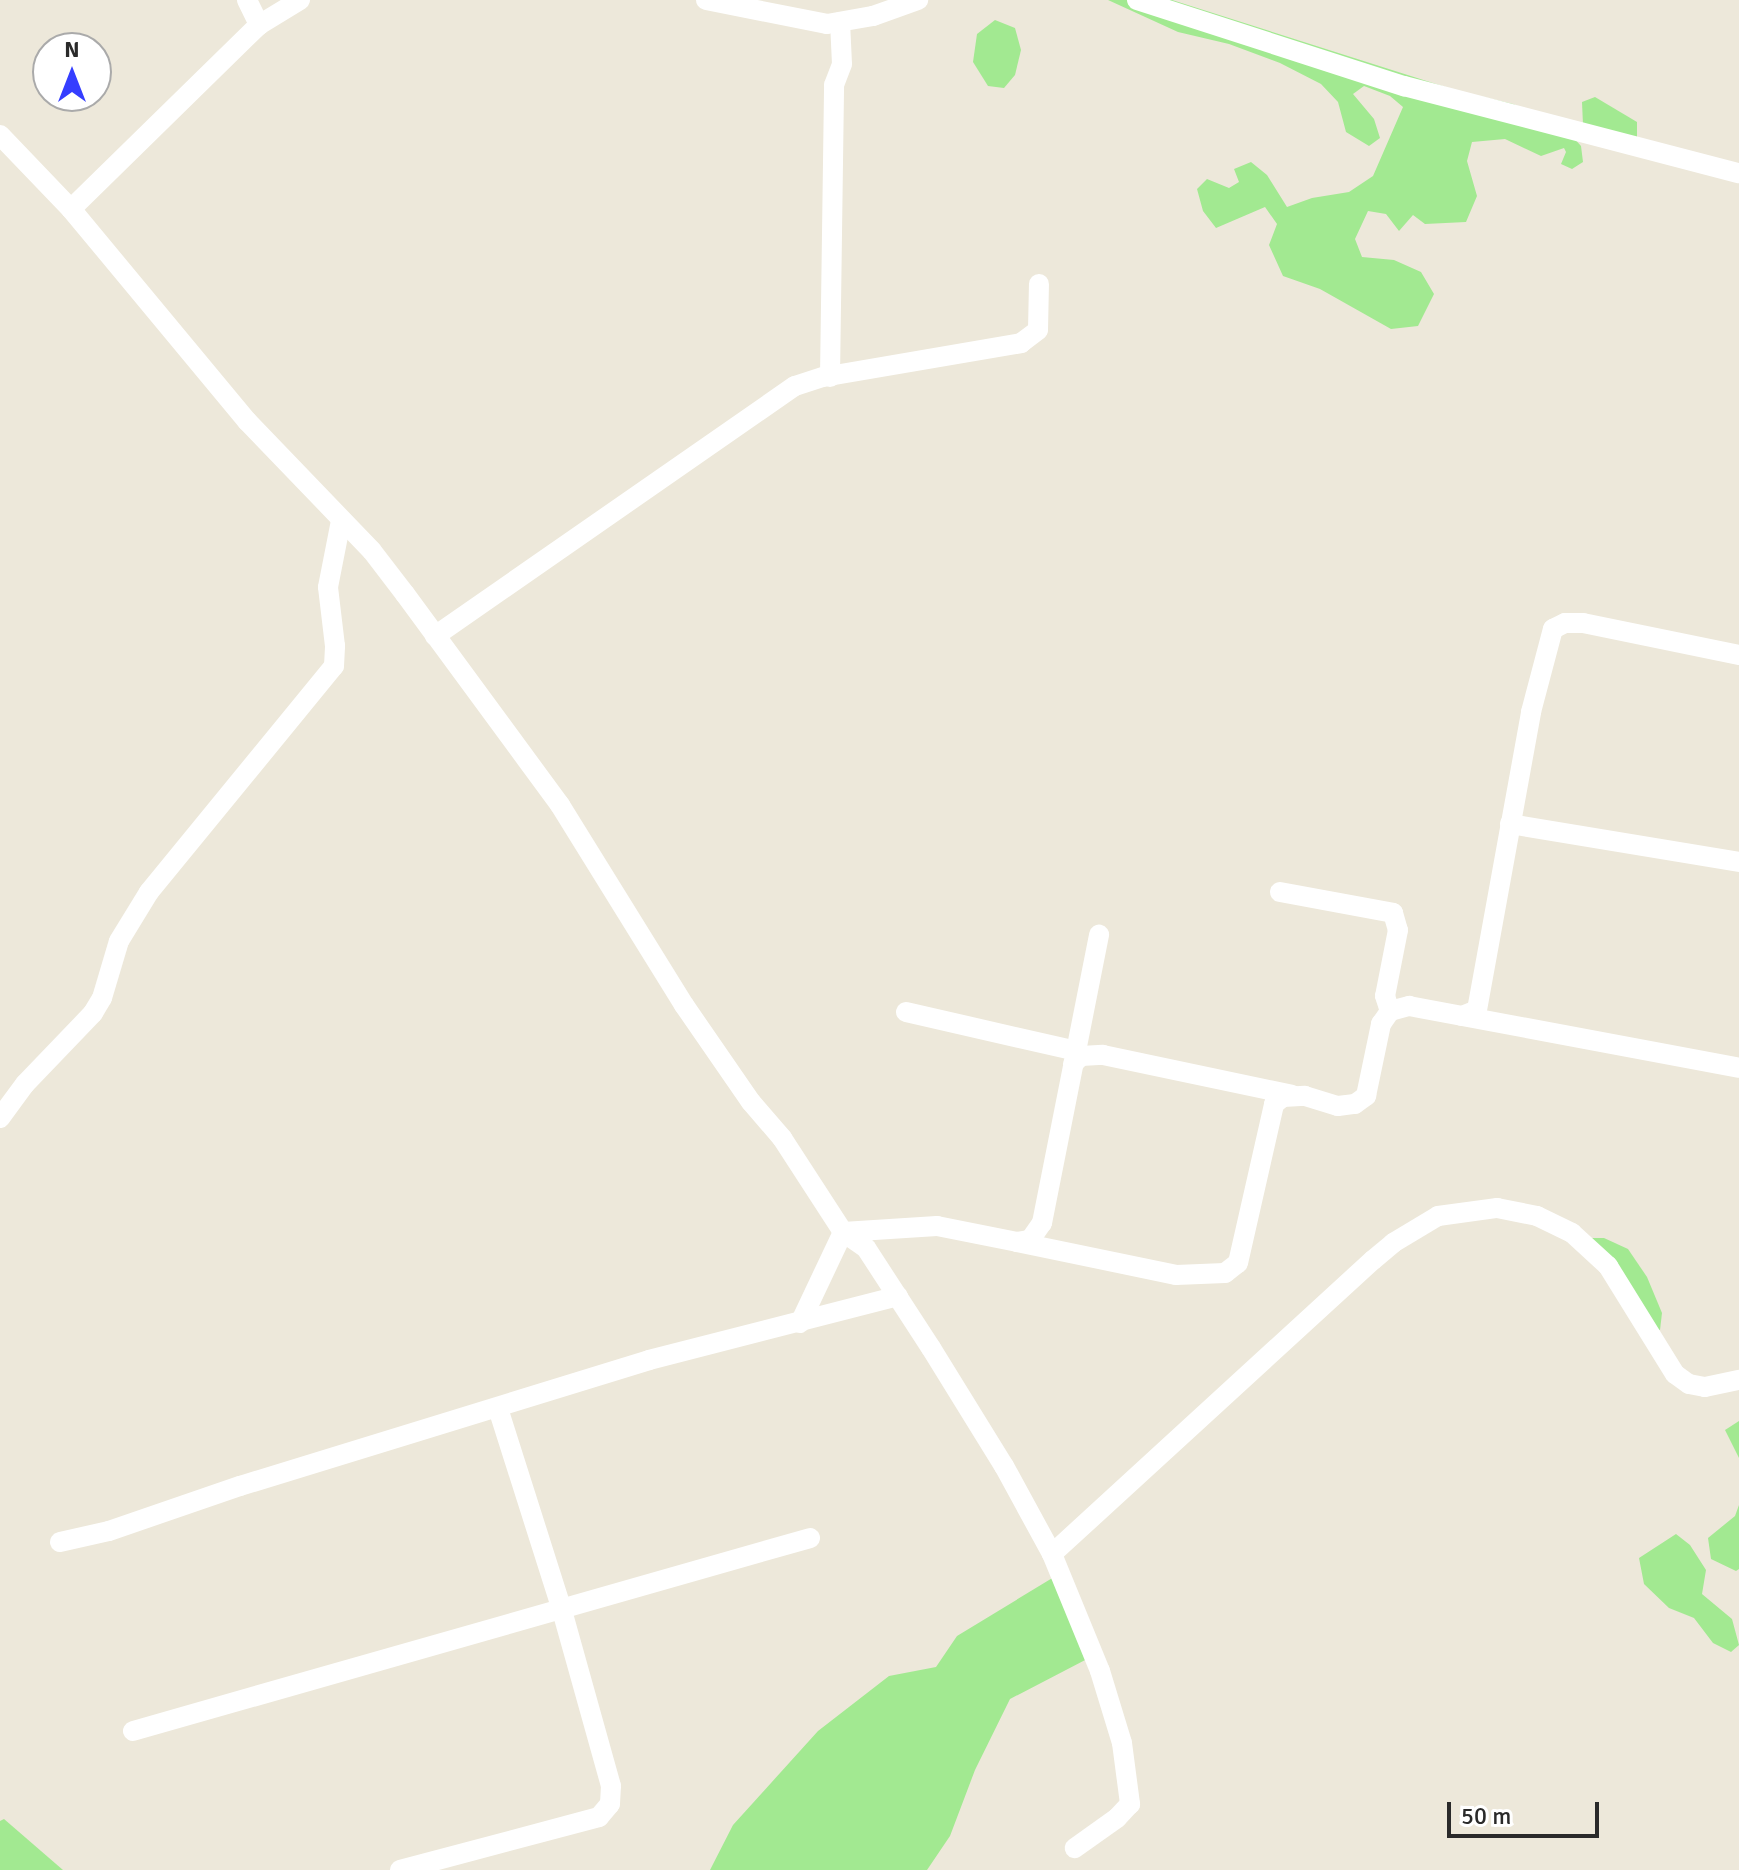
<!DOCTYPE html>
<style>
body{margin:0}
#map{position:relative;width:1739px;height:1870px;overflow:hidden;background:#ede8da;font-family:Signika,sans-serif}
div>[style]{position:absolute}
.green>*{inset:0;background:#a2e991}
.minor>*{height:20px;margin:-10px;padding:0 10px;transform-origin:10px;border-radius:10px;background:#fff}
span{translate:-50% -50%;white-space:nowrap;text-align:center;line-height:1.15;-webkit-text-stroke:7px #fff;paint-order:stroke}
.north{position:absolute;left:32px;top:32px;width:80px;height:80px;box-sizing:border-box;background:#fff;border:2px solid #aaa;border-radius:50%;rotate:0deg;font-size:22px;font-weight:700;line-height:32px;text-align:center;color:#2a2a2a}
.north::after{content:'';display:block;margin:auto;width:28px;height:36px;background:#353eff;clip-path:polygon(50% 0,100% 100%,50% 72%,0 100%)}
.scale{position:absolute;left:1447px;top:1802px;width:152px;height:36px;box-sizing:border-box;border:4px solid #2a2a2a;border-top:0;padding-left:10px;font-size:24px;line-height:28px;white-space:nowrap;color:#2a2a2a;-webkit-text-stroke:6px #fff;paint-order:stroke}
</style>
<div id="map">
<div class="green">
<i style="clip-path:polygon(1108px 0,1172px 0,1458px 91px,1513px 104px,1563px 126px,1581px 146px,1583px 162px,1572px 169px,1561px 164px,1566px 152px,1564px 148px,1541px 156px,1505px 139px,1472px 142px,1467px 161px,1477px 196px,1466px 222px,1425px 224px,1413px 215px,1399px 231px,1386px 214px,1368px 211px,1355px 239px,1362px 257px,1394px 260px,1421px 272px,1434px 294px,1418px 326px,1391px 329px,1320px 289px,1283px 276px,1269px 245px,1277px 224px,1265px 207px,1216px 228px,1203px 211px,1197px 189px,1207px 179px,1229px 188px,1239px 182px,1234px 169px,1251px 162px,1267px 175px,1287px 207px,1312px 198px,1349px 192px,1373px 176px,1403px 107px,1390px 96px,1364px 86px,1353px 94px,1374px 119px,1380px 138px,1369px 146px,1346px 132px,1338px 102px,1321px 84px,1280px 63px,1229px 44px,1178px 32px)"></i>
<i style="clip-path:polygon(995px 20px,1015px 28px,1021px 50px,1015px 75px,1004px 88px,988px 86px,973px 62px,977px 34px)"></i>
<i style="clip-path:polygon(1595px 97px,1637px 122px,1637px 139px,1583px 125px,1582px 102px)"></i>
<i style="clip-path:polygon(1592px 1238px,1604px 1238px,1628px 1249px,1647px 1277px,1662px 1313px,1660px 1330px,1651px 1328px,1579px 1241px)"></i>
<i style="clip-path:polygon(1739px 1421px,1739px 1458px,1725px 1430px)"></i>
<i style="clip-path:polygon(1739px 1505px,1739px 1569px,1736px 1571px,1711px 1559px,1708px 1538px,1735px 1516px)"></i>
<i style="clip-path:polygon(1676px 1534px,1690px 1545px,1706px 1570px,1702px 1594px,1732px 1619px,1739px 1645px,1731px 1652px,1713px 1643px,1694px 1618px,1669px 1608px,1644px 1584px,1639px 1558px)"></i>
<i style="clip-path:polygon(1054px 1577px,1089px 1658px,1010px 1699px,975px 1770px,950px 1836px,927px 1870px,710px 1870px,733px 1825px,818px 1731px,889px 1676px,936px 1667px,957px 1636px)"></i>
<i style="clip-path:polygon(4px 1819px,63px 1870px,0 1870px,0 1821px)"></i>
</div>
<div class="minor">
<i style="left:247px;top:0;width:28px;rotate:64deg"></i>
<i style="left:706px;top:0;width:123px;rotate:11.2deg"></i>
<i style="left:827px;top:24px;width:47px;rotate:-9.9deg"></i>
<i style="left:873px;top:16px;width:48px;rotate:-19.6deg"></i>
<i style="left:1137px;top:0;width:281px;rotate:17.9deg"></i>
<i style="left:1404px;top:86px;width:346px;rotate:14.6deg"></i>
<i style="left:0;top:135px;width:103px;rotate:46.2deg"></i>
<i style="left:71px;top:209px;width:276px;rotate:50.3deg"></i>
<i style="left:247px;top:421px;width:180px;rotate:46.1deg"></i>
<i style="left:372px;top:551px;width:54px;rotate:52.5deg"></i>
<i style="left:405px;top:594px;width:262px;rotate:53.7deg"></i>
<i style="left:560px;top:805px;width:235px;rotate:58.2deg"></i>
<i style="left:684px;top:1005px;width:118px;rotate:55.4deg"></i>
<i style="left:751px;top:1102px;width:48px;rotate:49.3deg"></i>
<i style="left:782px;top:1138px;width:112px;rotate:57deg"></i>
<i style="left:843px;top:1232px;width:28px;rotate:35deg"></i>
<i style="left:866px;top:1248px;width:119px;rotate:57deg"></i>
<i style="left:931px;top:1348px;width:139px;rotate:58.3deg"></i>
<i style="left:1004px;top:1466px;width:100px;rotate:61.4deg"></i>
<i style="left:1052px;top:1554px;width:126px;rotate:67.7deg"></i>
<i style="left:1100px;top:1671px;width:75px;rotate:73deg"></i>
<i style="left:1122px;top:1743px;width:62px;rotate:82.5deg"></i>
<i style="left:1130px;top:1804px;width:19px;rotate:133deg"></i>
<i style="left:1117px;top:1818px;width:52px;rotate:144.5deg"></i>
<i style="left:71px;top:209px;width:263px;rotate:-44.4deg"></i>
<i style="left:259px;top:25px;width:48px;rotate:-31.4deg"></i>
<i style="left:830px;top:377px;width:292px;rotate:-89.2deg"></i>
<i style="left:834px;top:85px;width:22px;rotate:-69deg"></i>
<i style="left:842px;top:64px;width:42px;rotate:-92.7deg"></i>
<i style="left:435px;top:636px;width:438px;rotate:-34.8deg"></i>
<i style="left:795px;top:386px;width:29px;rotate:-18deg"></i>
<i style="left:823px;top:377px;width:201px;rotate:-9.7deg"></i>
<i style="left:1021px;top:343px;width:21px;rotate:-37deg"></i>
<i style="left:1038px;top:330px;width:46px;rotate:-88.8deg"></i>
<i style="left:1510px;top:824px;width:232px;rotate:9.4deg"></i>
<i style="left:1280px;top:892px;width:115px;rotate:10.5deg"></i>
<i style="left:1393px;top:913px;width:18px;rotate:74deg"></i>
<i style="left:1398px;top:930px;width:67px;rotate:101.1deg"></i>
<i style="left:1385px;top:996px;width:16px;rotate:72deg"></i>
<i style="left:906px;top:1012px;width:174px;rotate:12.9deg"></i>
<i style="left:1462px;top:1016px;width:16px;rotate:-22deg"></i>
<i style="left:1477px;top:1010px;width:303px;rotate:-79.7deg"></i>
<i style="left:1531px;top:712px;width:86px;rotate:-75.2deg"></i>
<i style="left:1553px;top:629px;width:13px;rotate:-27deg"></i>
<i style="left:1565px;top:623px;width:18px"></i>
<i style="left:1583px;top:623px;width:159px;rotate:11.6deg"></i>
<i style="left:1073px;top:1064px;width:11px;rotate:-45deg"></i>
<i style="left:1081px;top:1056px;width:22px;rotate:-3deg"></i>
<i style="left:1103px;top:1055px;width:193px;rotate:11.9deg"></i>
<i style="left:0;top:1118px;width:42px;rotate:-53.7deg"></i>
<i style="left:25px;top:1084px;width:98px;rotate:-46.2deg"></i>
<i style="left:93px;top:1013px;width:17px;rotate:-59deg"></i>
<i style="left:102px;top:998px;width:59px;rotate:-73.4deg"></i>
<i style="left:119px;top:941px;width:57px;rotate:-58.5deg"></i>
<i style="left:149px;top:892px;width:292px;rotate:-50.7deg"></i>
<i style="left:334px;top:666px;width:20px;rotate:-87deg"></i>
<i style="left:335px;top:646px;width:59px;rotate:-96.8deg"></i>
<i style="left:328px;top:587px;width:67px;rotate:-78.9deg"></i>
<i style="left:1017px;top:1242px;width:162px;rotate:11.7deg"></i>
<i style="left:1176px;top:1275px;width:49px;rotate:-2.3deg"></i>
<i style="left:1225px;top:1273px;width:16px;rotate:-38deg"></i>
<i style="left:1238px;top:1263px;width:163px;rotate:-77.2deg"></i>
<i style="left:1274px;top:1104px;width:11px;rotate:-38deg"></i>
<i style="left:1283px;top:1097px;width:22px;rotate:-3deg"></i>
<i style="left:1305px;top:1096px;width:34px;rotate:17deg"></i>
<i style="left:1338px;top:1106px;width:17px;rotate:-7deg"></i>
<i style="left:1355px;top:1104px;width:14px;rotate:-36deg"></i>
<i style="left:1366px;top:1096px;width:74px;rotate:-78.2deg"></i>
<i style="left:1381px;top:1024px;width:16px;rotate:-55deg"></i>
<i style="left:1390px;top:1011px;width:20px;rotate:-15deg"></i>
<i style="left:1409px;top:1006px;width:336px;rotate:10.6deg"></i>
<i style="left:800px;top:1323px;width:101px;rotate:-64.7deg"></i>
<i style="left:843px;top:1232px;width:94px;rotate:-3.7deg"></i>
<i style="left:937px;top:1226px;width:82px;rotate:11.3deg"></i>
<i style="left:1017px;top:1242px;width:13px;rotate:-9deg"></i>
<i style="left:1030px;top:1240px;width:21px;rotate:-55deg"></i>
<i style="left:1042px;top:1223px;width:294px;rotate:-78.8deg"></i>
<i style="left:60px;top:1542px;width:50px;rotate:-12.7deg"></i>
<i style="left:109px;top:1531px;width:139px;rotate:-19deg"></i>
<i style="left:240px;top:1486px;width:428px;rotate:-17.1deg"></i>
<i style="left:649px;top:1360px;width:257px;rotate:-14.4deg"></i>
<i style="left:1052px;top:1554px;width:435px;rotate:-42.5deg"></i>
<i style="left:1373px;top:1260px;width:26px;rotate:-40deg"></i>
<i style="left:1393px;top:1243px;width:52px;rotate:-31deg"></i>
<i style="left:1438px;top:1216px;width:60px;rotate:-7.7deg"></i>
<i style="left:1497px;top:1208px;width:41px;rotate:11.3deg"></i>
<i style="left:1537px;top:1216px;width:39px;rotate:26deg"></i>
<i style="left:1572px;top:1233px;width:49px;rotate:42.5deg"></i>
<i style="left:1608px;top:1266px;width:127px;rotate:58.2deg"></i>
<i style="left:1675px;top:1374px;width:17px;rotate:36deg"></i>
<i style="left:1689px;top:1384px;width:16px;rotate:11deg"></i>
<i style="left:1705px;top:1387px;width:35px;rotate:-12deg"></i>
<i style="left:133px;top:1731px;width:704px;rotate:-15.91deg"></i>
<i style="left:400px;top:1870px;width:206px;rotate:-14.9deg"></i>
<i style="left:599px;top:1817px;width:17px;rotate:-50deg"></i>
<i style="left:610px;top:1804px;width:18px;rotate:-87deg"></i>
<i style="left:611px;top:1786px;width:183px;rotate:-105.6deg"></i>
<i style="left:562px;top:1610px;width:212px;rotate:-107.6deg"></i>
</div>
<div class="north">N</div>
<div class="scale">50 m</div>
</div>
